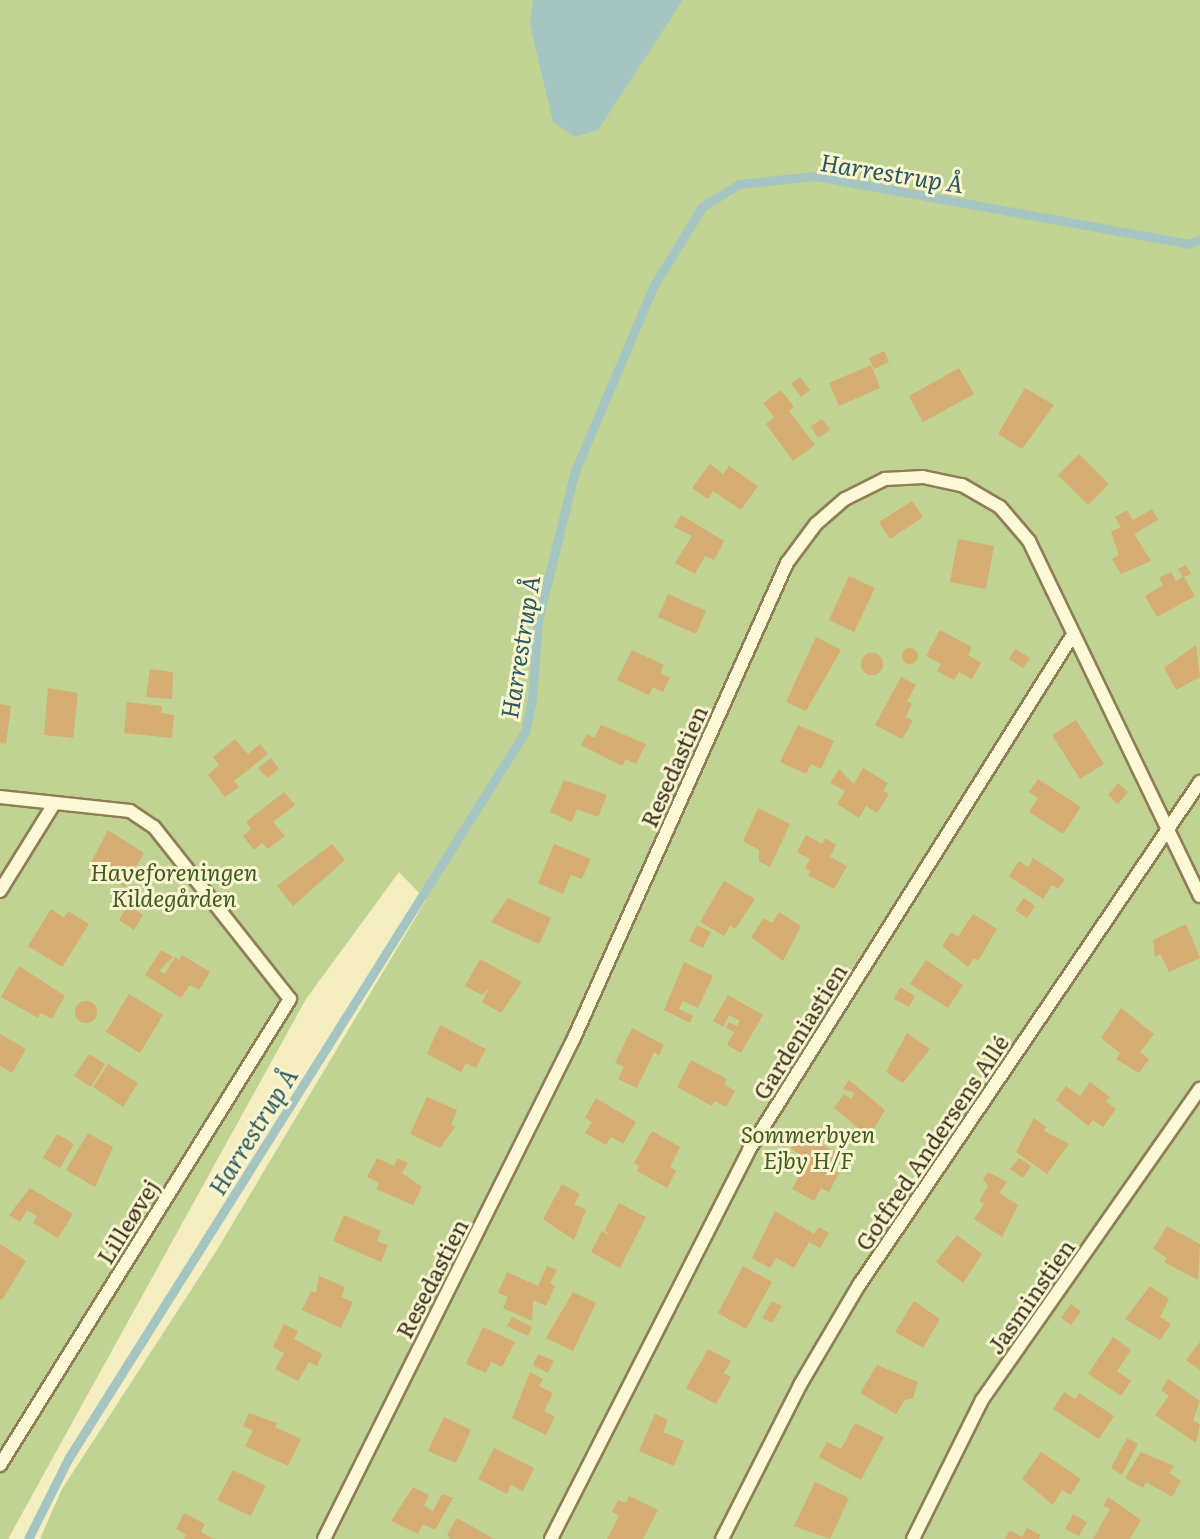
<!DOCTYPE html>
<meta charset="utf-8">
<style>
body{margin:0}
#map{position:relative;width:1200px;height:1539px;overflow:hidden;background:#f3edc0;font-family:Literata,serif}
div>[style]{position:absolute}
.green>*{inset:0;background:#c0d393}
.water>*{inset:0;background:#a4c5c1}
.stream>*{height:9px;margin:-4.5px;padding:0 4.5px;transform-origin:4.5px;border-radius:4.5px;background:#a4c5c1}
.building>*{inset:0;background:#d6ad72}
.round{border-radius:50%}
.roads{filter:drop-shadow(2px 0 #8f7e56) drop-shadow(-2px 0 #8f7e56) drop-shadow(0 2px #8f7e56) drop-shadow(0 -2px #8f7e56)}
.lane>*{height:12px;margin:-6px;padding:0 6px;transform-origin:6px;border-radius:6px;background:#fdf8d5}
span{translate:-50% -50%;white-space:nowrap;text-align:center;line-height:1.15;-webkit-text-stroke:6px #f9f5d1;paint-order:stroke}
.street-label{font-size:23px;color:#3d311c}
.park-label{font-size:23px;color:#425b20;font-style:italic}
.water-label{font-size:24px;color:#29585e;font-style:italic}
</style>
<div id="map">
<div class="green">
<i style="clip-path:polygon(0 0,1200px 0,1200px 1539px,40px 1539px,62px 1489px,215px 1253px,426px 900px,399px 872px,306px 999px,8px 1539px,0 1539px)"></i>
</div>
<div class="water">
<i style="clip-path:polygon(533px 0,683px 0,598px 130px,575px 137px,553px 122px,530px 24px)"></i>
</div>
<div class="stream">
<i style="left:28px;top:1539px;width:89px;rotate:-63.4deg"></i>
<i style="left:68px;top:1459px;width:859px;rotate:-57.85deg"></i>
<i style="left:525px;top:732px;width:35px;rotate:-78deg"></i>
<i style="left:532px;top:698px;width:78px;rotate:-85.6deg"></i>
<i style="left:538px;top:620px;width:154px;rotate:-76.1deg"></i>
<i style="left:575px;top:471px;width:200px;rotate:-67deg"></i>
<i style="left:653px;top:287px;width:94px;rotate:-58.5deg"></i>
<i style="left:702px;top:207px;width:44px;rotate:-31.9deg"></i>
<i style="left:739px;top:184px;width:76px;rotate:-6deg"></i>
<i style="left:815px;top:176px;width:380px;rotate:10.3deg"></i>
<i style="left:1189px;top:244px;width:12px;rotate:-24deg"></i>
</div>
<div class="building">
<i style="clip-path:polygon(884px 351px,889px 362px,874px 369px,869px 358px)"></i>
<i style="clip-path:polygon(871px 365px,880px 388px,839px 406px,829px 383px)"></i>
<i style="clip-path:polygon(959px 368px,974px 394px,923px 422px,909px 396px)"></i>
<i style="clip-path:polygon(800px 377px,810px 390px,801px 397px,791px 383px)"></i>
<i style="clip-path:polygon(1025px 388px,1054px 405px,1022px 449px,998px 434px)"></i>
<i style="clip-path:polygon(781px 390px,794px 407px,789px 411px,815px 445px,793px 461px,766px 424px,774px 417px,763px 403px)"></i>
<i style="clip-path:polygon(822px 419px,830px 430px,818px 438px,811px 426px)"></i>
<i style="clip-path:polygon(1079px 454px,1109px 484px,1088px 505px,1058px 475px)"></i>
<i style="clip-path:polygon(710px 464px,723px 474px,729px 466px,758px 486px,741px 510px,713px 491px,708px 499px,692px 488px)"></i>
<i style="clip-path:polygon(912px 501px,923px 517px,890px 539px,879px 522px)"></i>
<i style="clip-path:polygon(1152px 509px,1158px 520px,1134px 534px,1151px 561px,1121px 574px,1112px 559px,1119px 555px,1111px 532px,1121px 527px,1115px 517px,1127px 510px,1133px 520px)"></i>
<i style="clip-path:polygon(681px 515px,724px 541px,714px 560px,705px 556px,695px 574px,675px 563px,692px 536px,674px 527px)"></i>
<i style="clip-path:polygon(958px 539px,994px 546px,986px 589px,950px 582px)"></i>
<i style="clip-path:polygon(1186px 565px,1191px 574px,1184px 577px,1195px 596px,1157px 617px,1145px 596px,1163px 585px,1159px 578px,1171px 572px,1176px 581px,1183px 577px,1178px 569px)"></i>
<i style="clip-path:polygon(849px 576px,875px 588px,854px 632px,829px 620px)"></i>
<i style="clip-path:polygon(668px 594px,706px 611px,696px 634px,658px 617px)"></i>
<i style="clip-path:polygon(940px 630px,972px 647px,968px 655px,981px 663px,972px 679px,959px 672px,954px 680px,937px 671px,941px 664px,926px 656px)"></i>
<i style="clip-path:polygon(816px 637px,841px 650px,806px 711px,786px 702px)"></i>
<i style="clip-path:polygon(1196px 645px,1200px 677px,1176px 690px,1164px 668px)"></i>
<i class="round" style="left:902px;top:648px;width:16px;height:16px"></i>
<i style="clip-path:polygon(1015px 649px,1030px 658px,1023px 668px,1009px 659px)"></i>
<i style="clip-path:polygon(632px 650px,664px 665px,660px 673px,670px 678px,663px 692px,653px 687px,649px 695px,617px 680px)"></i>
<i class="round" style="left:861px;top:653px;width:22px;height:22px"></i>
<i style="clip-path:polygon(150px 669px,173px 672px,172px 699px,146px 697px)"></i>
<i style="clip-path:polygon(901px 677px,916px 685px,907px 701px,912px 704px,906px 717px,913px 721px,902px 739px,875px 725px)"></i>
<i style="clip-path:polygon(48px 688px,78px 693px,73px 738px,44px 735px)"></i>
<i style="clip-path:polygon(127px 702px,162px 706px,161px 713px,174px 715px,172px 738px,124px 733px)"></i>
<i style="clip-path:polygon(0 704px,11px 706px,6px 744px,0 743px)"></i>
<i style="clip-path:polygon(1076px 720px,1104px 764px,1080px 779px,1052px 735px)"></i>
<i style="clip-path:polygon(601px 725px,646px 744px,636px 764px,626px 759px,622px 766px,581px 745px,587px 734px,594px 738px)"></i>
<i style="clip-path:polygon(798px 725px,834px 741px,821px 769px,811px 764px,806px 774px,780px 762px)"></i>
<i style="clip-path:polygon(235px 739px,248px 754px,260px 744px,268px 754px,234px 781px,239px 787px,225px 797px,208px 775px,219px 765px,213px 757px)"></i>
<i style="clip-path:polygon(271px 758px,279px 769px,267px 778px,258px 768px)"></i>
<i style="clip-path:polygon(863px 768px,888px 783px,883px 791px,889px 794px,877px 813px,866px 806px,859px 818px,837px 804px,845px 791px,830px 783px,839px 769px,854px 784px)"></i>
<i style="clip-path:polygon(1038px 779px,1081px 807px,1063px 834px,1029px 812px,1038px 798px,1029px 792px)"></i>
<i style="clip-path:polygon(564px 780px,607px 795px,598px 817px,577px 809px,572px 822px,550px 812px)"></i>
<i style="clip-path:polygon(1118px 783px,1128px 792px,1118px 804px,1108px 795px)"></i>
<i style="clip-path:polygon(284px 792px,295px 805px,273px 822px,285px 836px,268px 849px,262px 843px,254px 850px,243px 836px,251px 829px,246px 822px)"></i>
<i style="clip-path:polygon(758px 808px,790px 824px,770px 867px,759px 861px,759px 850px,743px 841px)"></i>
<i style="clip-path:polygon(108px 830px,144px 853px,125px 887px,87px 870px)"></i>
<i style="clip-path:polygon(806px 835px,822px 844px,825px 838px,836px 845px,830px 857px,847px 866px,834px 889px,808px 875px,811px 871px,805px 868px,810px 859px,797px 852px)"></i>
<i style="clip-path:polygon(332px 844px,345px 860px,293px 906px,277px 886px)"></i>
<i style="clip-path:polygon(554px 844px,591px 859px,582px 879px,571px 875px,563px 894px,538px 883px)"></i>
<i style="clip-path:polygon(1033px 858px,1065px 879px,1058px 889px,1052px 885px,1043px 899px,1009px 876px,1019px 861px,1028px 867px)"></i>
<i style="clip-path:polygon(724px 881px,755px 899px,735px 929px,730px 926px,724px 936px,700px 922px)"></i>
<i style="clip-path:polygon(508px 898px,551px 918px,539px 944px,491px 922px)"></i>
<i style="clip-path:polygon(1024px 898px,1035px 906px,1027px 918px,1015px 910px)"></i>
<i style="clip-path:polygon(128px 905px,143px 915px,134px 930px,119px 920px)"></i>
<i style="clip-path:polygon(51px 909px,64px 918px,68px 911px,89px 924px,62px 967px,28px 946px)"></i>
<i style="clip-path:polygon(779px 912px,801px 926px,783px 961px,751px 937px,764px 918px,772px 923px)"></i>
<i style="clip-path:polygon(973px 914px,997px 929px,978px 961px,974px 958px,968px 967px,942px 946px,951px 932px,958px 937px)"></i>
<i style="clip-path:polygon(1186px 924px,1200px 958px,1169px 972px,1160px 954px,1155px 957px,1153px 940px)"></i>
<i style="clip-path:polygon(697px 925px,711px 932px,703px 948px,689px 941px)"></i>
<i style="clip-path:polygon(161px 950px,173px 957px,159px 971px,165px 974px,175px 957px,179px 960px,182px 955px,210px 972px,199px 990px,190px 985px,181px 998px,145px 975px)"></i>
<i style="clip-path:polygon(480px 959px,522px 982px,501px 1013px,482px 1002px,489px 988px,482px 995px,465px 986px)"></i>
<i style="clip-path:polygon(926px 960px,963px 985px,948px 1008px,910px 984px)"></i>
<i style="clip-path:polygon(684px 962px,713px 976px,698px 1008px,683px 1001px,679px 1009px,693px 1016px,690px 1023px,664px 1010px)"></i>
<i style="clip-path:polygon(19px 966px,65px 996px,52px 1019px,41px 1013px,38px 1018px,1px 997px)"></i>
<i style="clip-path:polygon(900px 987px,915px 996px,909px 1007px,894px 999px)"></i>
<i style="clip-path:polygon(129px 994px,163px 1015px,140px 1053px,106px 1032px)"></i>
<i style="clip-path:polygon(728px 995px,763px 1015px,741px 1053px,727px 1045px,734px 1032px,726px 1028px,729px 1022px,737px 1026px,740px 1021px,729px 1015px,723px 1027px,713px 1021px)"></i>
<i class="round" style="left:75px;top:1001px;width:22px;height:22px"></i>
<i style="clip-path:polygon(1121px 1008px,1154px 1034px,1140px 1052px,1149px 1059px,1139px 1073px,1116px 1059px,1120px 1053px,1101px 1038px)"></i>
<i style="clip-path:polygon(440px 1025px,486px 1049px,476px 1068px,466px 1063px,461px 1072px,427px 1054px)"></i>
<i style="clip-path:polygon(632px 1028px,664px 1045px,659px 1055px,654px 1052px,637px 1088px,618px 1079px,624px 1067px,615px 1063px)"></i>
<i style="clip-path:polygon(907px 1033px,930px 1049px,903px 1083px,886px 1072px)"></i>
<i style="clip-path:polygon(0 1034px,26px 1049px,12px 1073px,0 1066px)"></i>
<i style="clip-path:polygon(89px 1054px,105px 1064px,91px 1087px,74px 1076px)"></i>
<i style="clip-path:polygon(691px 1060px,727px 1079px,724px 1084px,735px 1091px,726px 1107px,715px 1101px,712px 1106px,677px 1087px)"></i>
<i style="clip-path:polygon(108px 1064px,138px 1083px,123px 1107px,93px 1087px)"></i>
<i style="clip-path:polygon(849px 1080px,885px 1110px,869px 1137px,834px 1108px,844px 1094px,851px 1099px,855px 1093px,843px 1089px)"></i>
<i style="clip-path:polygon(1090px 1082px,1110px 1097px,1106px 1101px,1116px 1109px,1103px 1127px,1093px 1120px,1088px 1126px,1056px 1100px,1066px 1086px,1080px 1096px)"></i>
<i style="clip-path:polygon(427px 1097px,457px 1110px,451px 1125px,455px 1127px,440px 1148px,410px 1134px)"></i>
<i style="clip-path:polygon(596px 1098px,636px 1122px,623px 1144px,611px 1137px,606px 1145px,585px 1133px,592px 1122px,585px 1118px)"></i>
<i style="clip-path:polygon(1034px 1118px,1046px 1127px,1044px 1131px,1069px 1144px,1047px 1174px,1016px 1152px)"></i>
<i style="clip-path:polygon(652px 1131px,680px 1147px,670px 1167px,676px 1171px,667px 1188px,637px 1171px,640px 1166px,634px 1163px)"></i>
<i style="clip-path:polygon(88px 1133px,113px 1147px,95px 1187px,66px 1170px)"></i>
<i style="clip-path:polygon(800px 1133px,839px 1154px,831px 1169px,839px 1173px,829px 1192px,821px 1188px,814px 1201px,792px 1189px,808px 1159px,791px 1149px)"></i>
<i style="clip-path:polygon(57px 1134px,74px 1144px,60px 1168px,43px 1158px)"></i>
<i style="clip-path:polygon(377px 1158px,394px 1166px,397px 1158px,408px 1163px,402px 1173px,422px 1187px,413px 1205px,376px 1189px,379px 1183px,367px 1177px)"></i>
<i style="clip-path:polygon(1019px 1158px,1031px 1166px,1023px 1178px,1010px 1169px)"></i>
<i style="clip-path:polygon(988px 1172px,1007px 1182px,999px 1193px,1018px 1205px,1002px 1237px,974px 1219px,984px 1204px,979px 1201px,988px 1186px,983px 1179px)"></i>
<i style="clip-path:polygon(562px 1184px,580px 1194px,574px 1204px,586px 1210px,574px 1240px,543px 1219px)"></i>
<i style="clip-path:polygon(30px 1188px,73px 1214px,58px 1238px,33px 1223px,37px 1216px,27px 1210px,20px 1222px,9px 1215px)"></i>
<i style="clip-path:polygon(619px 1203px,646px 1217px,620px 1268px,591px 1252px,602px 1231px,610px 1236px,605px 1230px)"></i>
<i style="clip-path:polygon(775px 1211px,814px 1234px,819px 1227px,829px 1233px,820px 1248px,809px 1242px,794px 1268px,776px 1258px,770px 1268px,752px 1258px)"></i>
<i style="clip-path:polygon(344px 1215px,381px 1231px,377px 1241px,388px 1245px,381px 1262px,333px 1241px)"></i>
<i style="clip-path:polygon(1167px 1226px,1200px 1244px,1198px 1280px,1164px 1262px,1167px 1258px,1153px 1249px)"></i>
<i style="clip-path:polygon(957px 1235px,982px 1254px,963px 1283px,936px 1262px)"></i>
<i style="clip-path:polygon(0 1244px,26px 1261px,2px 1300px,0 1299px)"></i>
<i style="clip-path:polygon(547px 1266px,557px 1270px,550px 1283px,555px 1286px,546px 1306px,533px 1300px,532px 1321px,503px 1308px,508px 1297px,498px 1293px,507px 1272px,538px 1286px)"></i>
<i style="clip-path:polygon(743px 1266px,772px 1282px,746px 1329px,718px 1313px)"></i>
<i style="clip-path:polygon(319px 1276px,345px 1287px,341px 1297px,353px 1302px,341px 1328px,302px 1310px,311px 1291px,316px 1293px)"></i>
<i style="clip-path:polygon(1150px 1286px,1169px 1299px,1160px 1317px,1171px 1324px,1160px 1340px,1125px 1319px)"></i>
<i style="clip-path:polygon(573px 1292px,596px 1303px,573px 1351px,546px 1338px)"></i>
<i style="clip-path:polygon(772px 1301px,782px 1306px,772px 1323px,762px 1318px)"></i>
<i style="clip-path:polygon(914px 1301px,940px 1319px,923px 1348px,895px 1332px)"></i>
<i style="clip-path:polygon(1071px 1304px,1081px 1311px,1071px 1325px,1061px 1318px)"></i>
<i style="clip-path:polygon(512px 1317px,532px 1327px,528px 1336px,507px 1326px)"></i>
<i style="clip-path:polygon(284px 1324px,298px 1331px,294px 1339px,322px 1354px,317px 1366px,309px 1362px,298px 1381px,275px 1369px,284px 1353px,273px 1347px)"></i>
<i style="clip-path:polygon(483px 1327px,515px 1342px,502px 1367px,491px 1362px,486px 1373px,466px 1364px)"></i>
<i style="clip-path:polygon(1113px 1337px,1131px 1350px,1117px 1371px,1131px 1381px,1121px 1396px,1088px 1374px)"></i>
<i style="clip-path:polygon(1200px 1342px,1200px 1370px,1186px 1360px)"></i>
<i style="clip-path:polygon(708px 1349px,731px 1361px,724px 1373px,731px 1377px,716px 1404px,686px 1388px)"></i>
<i style="clip-path:polygon(538px 1354px,554px 1361px,548px 1373px,533px 1365px)"></i>
<i style="clip-path:polygon(877px 1365px,918px 1382px,913px 1398px,905px 1400px,896px 1414px,860px 1393px)"></i>
<i style="clip-path:polygon(530px 1372px,543px 1379px,539px 1386px,553px 1393px,544px 1411px,555px 1417px,546px 1435px,512px 1418px)"></i>
<i style="clip-path:polygon(1168px 1379px,1200px 1401px,1193px 1420px,1200px 1425px,1196px 1443px,1155px 1415px,1169px 1396px,1161px 1390px)"></i>
<i style="clip-path:polygon(1064px 1392px,1075px 1399px,1079px 1393px,1114px 1416px,1099px 1439px,1053px 1409px)"></i>
<i style="clip-path:polygon(249px 1413px,277px 1423px,275px 1427px,301px 1439px,288px 1466px,245px 1446px,253px 1430px,243px 1426px)"></i>
<i style="clip-path:polygon(655px 1414px,668px 1420px,663px 1432px,684px 1441px,674px 1466px,639px 1451px)"></i>
<i style="clip-path:polygon(444px 1417px,471px 1430px,456px 1463px,428px 1451px)"></i>
<i style="clip-path:polygon(855px 1423px,884px 1437px,861px 1480px,819px 1457px,827px 1442px,841px 1449px)"></i>
<i style="clip-path:polygon(1127px 1438px,1138px 1444px,1122px 1475px,1111px 1468px)"></i>
<i style="clip-path:polygon(494px 1448px,534px 1468px,523px 1491px,511px 1485px,507px 1494px,478px 1479px)"></i>
<i style="clip-path:polygon(1041px 1452px,1081px 1479px,1070px 1495px,1062px 1490px,1053px 1505px,1022px 1479px)"></i>
<i style="clip-path:polygon(1141px 1452px,1174px 1466px,1169px 1473px,1181px 1481px,1172px 1497px,1146px 1482px,1143px 1488px,1125px 1478px)"></i>
<i style="clip-path:polygon(233px 1470px,266px 1486px,251px 1516px,217px 1500px)"></i>
<i style="clip-path:polygon(815px 1482px,849px 1498px,830px 1539px,794px 1526px)"></i>
<i style="clip-path:polygon(413px 1487px,429px 1495px,424px 1506px,433px 1511px,442px 1494px,453px 1498px,435px 1530px,423px 1524px,418px 1534px,391px 1521px)"></i>
<i style="clip-path:polygon(629px 1496px,658px 1510px,643px 1539px,607px 1539px,619px 1516px,612px 1512px,618px 1500px,626px 1503px)"></i>
<i style="clip-path:polygon(1108px 1497px,1141px 1520px,1130px 1539px,1093px 1539px,1110px 1509px,1103px 1506px)"></i>
<i style="clip-path:polygon(184px 1513px,205px 1524px,201px 1532px,214px 1539px,184px 1539px,186px 1535px,176px 1529px)"></i>
<i style="clip-path:polygon(1073px 1514px,1087px 1522px,1079px 1536px,1065px 1529px)"></i>
<i style="clip-path:polygon(457px 1518px,494px 1539px,451px 1539px,447px 1535px)"></i>
<i style="clip-path:polygon(1027px 1528px,1041px 1535px,1039px 1539px,1005px 1539px,1010px 1530px,1022px 1537px)"></i>
</div>
<div class="roads">
<div class="lane">
<i style="left:0;top:797px;width:131px;rotate:6.1deg"></i>
<i style="left:130px;top:811px;width:29px;rotate:34deg"></i>
<i style="left:154px;top:827px;width:219px;rotate:51.7deg"></i>
<i style="left:290px;top:999px;width:549px;rotate:121.89deg"></i>
<i style="left:0;top:891px;width:102px;rotate:-58.2deg"></i>
<i style="left:324px;top:1539px;width:560px;rotate:-63.48deg"></i>
<i style="left:574px;top:1038px;width:521px;rotate:-65.85deg"></i>
<i style="left:787px;top:563px;width:49px;rotate:-53.4deg"></i>
<i style="left:816px;top:524px;width:38px;rotate:-41deg"></i>
<i style="left:845px;top:499px;width:45px;rotate:-26.6deg"></i>
<i style="left:885px;top:479px;width:38px;rotate:-3deg"></i>
<i style="left:923px;top:477px;width:40px;rotate:12deg"></i>
<i style="left:962px;top:485px;width:44px;rotate:30.1deg"></i>
<i style="left:1000px;top:507px;width:45px;rotate:49.5deg"></i>
<i style="left:1029px;top:541px;width:394px;rotate:64.3deg"></i>
<i style="left:551px;top:1539px;width:436px;rotate:-63deg"></i>
<i style="left:749px;top:1150px;width:607px;rotate:-57.85deg"></i>
<i style="left:722px;top:1539px;width:173px;rotate:-63.1deg"></i>
<i style="left:800px;top:1385px;width:116px;rotate:-59.5deg"></i>
<i style="left:859px;top:1285px;width:608px;rotate:-55.87deg"></i>
<i style="left:913px;top:1539px;width:155px;rotate:-63.6deg"></i>
<i style="left:982px;top:1400px;width:380px;rotate:-55deg"></i>
</div>
</div>
<div class="street-label">
<span style="left:673px;top:766px;rotate:-66deg">Resedastien</span>
<span style="left:799px;top:1031px;rotate:-58deg">Gardeniastien</span>
<span style="left:931px;top:1142px;rotate:-56deg">Gotfred Andersens Allé</span>
<span style="left:127px;top:1221px;rotate:-58deg">Lilleøvej</span>
<span style="left:431px;top:1278px;rotate:-63deg">Resedastien</span>
<span style="left:1030px;top:1296px;rotate:-55deg">Jasminstien</span>
</div>
<div class="park-label">
<span style="left:174px;top:884px">Haveforeningen<br>Kildegården</span>
<span style="left:808px;top:1146px">Sommerbyen<br>Ejby H/F</span>
</div>
<div class="water-label">
<span style="left:892px;top:172px;rotate:9deg">Harrestrup Å</span>
<span style="left:519px;top:647px;rotate:-81deg">Harrestrup Å</span>
<span style="left:252px;top:1131px;rotate:-58deg">Harrestrup Å</span>
</div>
</div>
